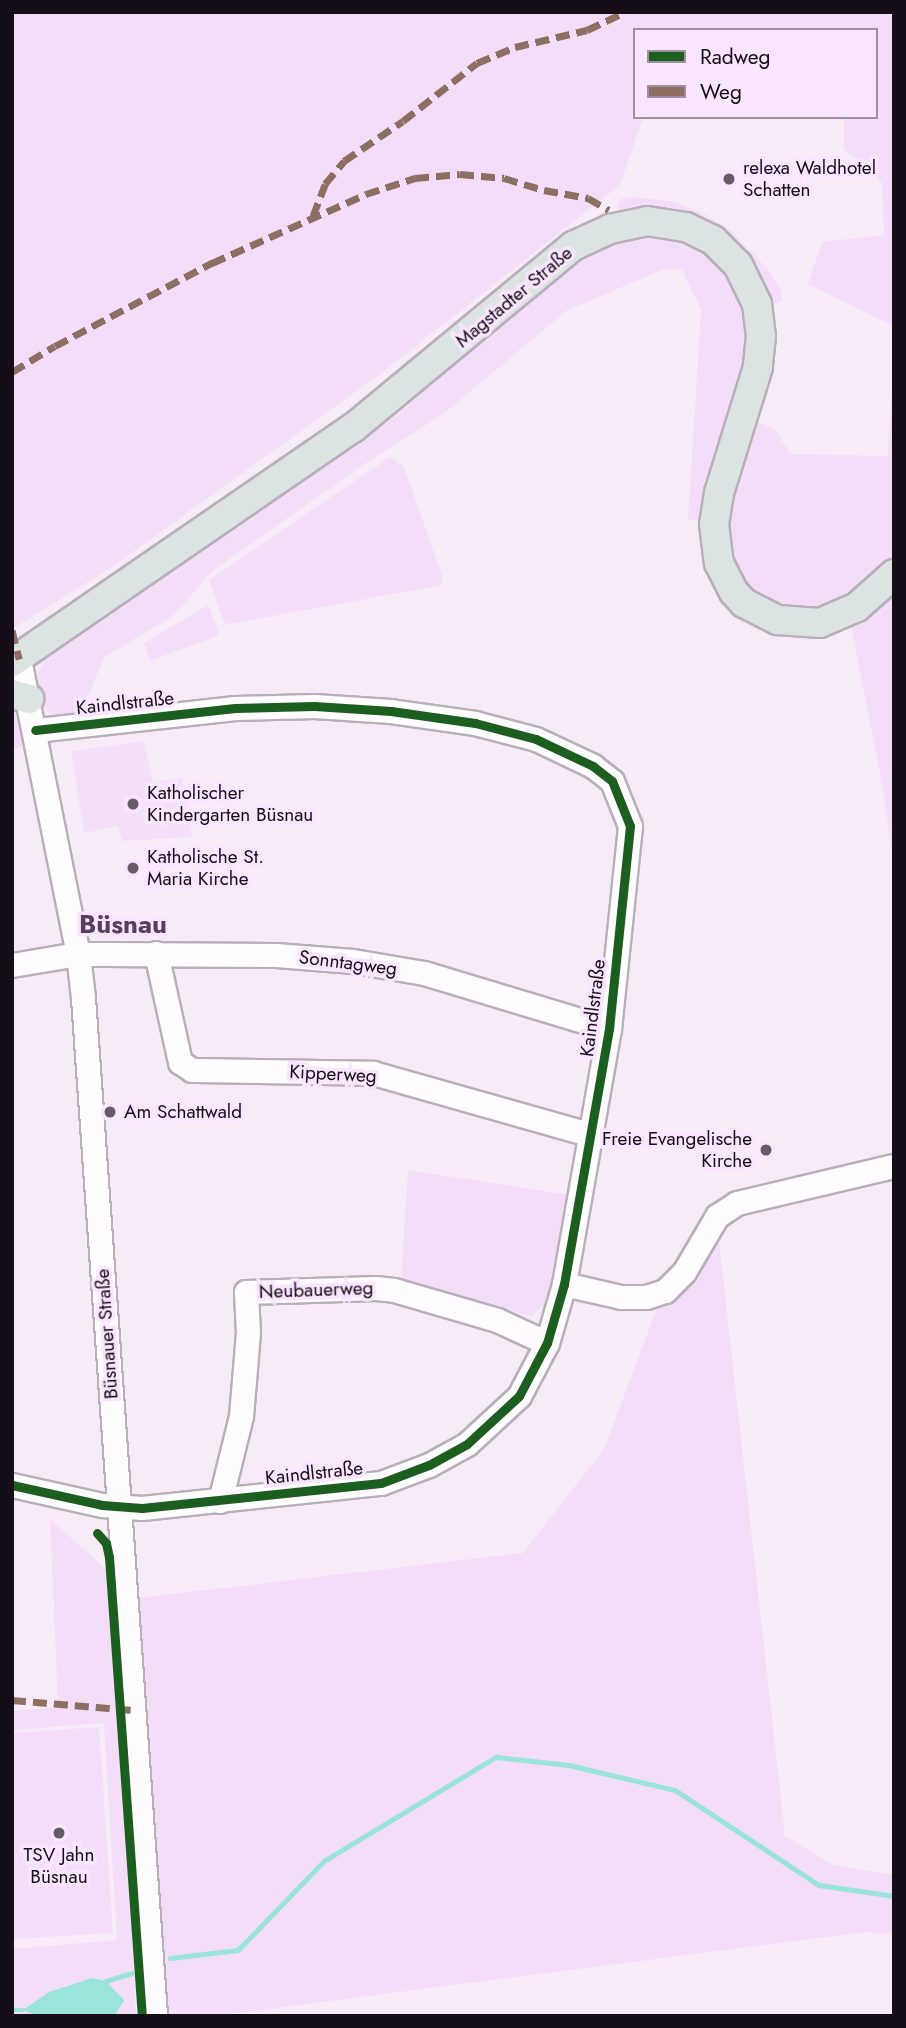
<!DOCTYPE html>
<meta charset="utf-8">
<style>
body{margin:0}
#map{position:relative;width:906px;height:2028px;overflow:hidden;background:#f6ebf7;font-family:Jost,sans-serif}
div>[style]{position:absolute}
.built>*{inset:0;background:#f4dff9}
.green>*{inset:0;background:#f4ddf8}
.water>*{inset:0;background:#9ae4d9}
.stream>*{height:4.5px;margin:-2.25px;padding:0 2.25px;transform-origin:2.25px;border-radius:2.25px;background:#9ae4d9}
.roads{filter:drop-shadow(2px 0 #b8afb9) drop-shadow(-2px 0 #b8afb9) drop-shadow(0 2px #b8afb9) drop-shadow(0 -2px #b8afb9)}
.minor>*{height:23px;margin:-11.5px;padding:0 11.5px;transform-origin:11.5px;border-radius:11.5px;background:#fefcfe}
.major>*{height:28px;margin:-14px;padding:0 14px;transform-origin:14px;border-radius:14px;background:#dce3e3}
.quiet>*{height:7px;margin-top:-3.5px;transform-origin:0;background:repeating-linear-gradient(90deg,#8d6e63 0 14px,transparent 0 21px)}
.cycleway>*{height:9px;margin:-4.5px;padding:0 4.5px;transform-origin:4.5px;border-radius:4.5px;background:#1b5e20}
.dots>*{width:19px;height:19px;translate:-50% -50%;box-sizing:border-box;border:4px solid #f9e5fd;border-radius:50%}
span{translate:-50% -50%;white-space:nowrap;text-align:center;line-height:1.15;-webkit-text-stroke:7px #f9e5fd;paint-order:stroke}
.poi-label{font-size:19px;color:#150d17}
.left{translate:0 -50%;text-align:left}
.right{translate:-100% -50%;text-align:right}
.street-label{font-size:19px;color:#150d17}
.district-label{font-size:26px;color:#544059;font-weight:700}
.frame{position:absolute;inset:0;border:14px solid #150d17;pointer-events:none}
.legend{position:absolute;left:633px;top:28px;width:245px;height:91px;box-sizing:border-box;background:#f9e5fd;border:2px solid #9e8fa1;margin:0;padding:9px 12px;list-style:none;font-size:21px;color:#150d17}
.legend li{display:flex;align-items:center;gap:14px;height:35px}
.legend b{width:35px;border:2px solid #9e8fa1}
</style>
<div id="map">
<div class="built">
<i style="clip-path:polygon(144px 741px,153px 782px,182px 778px,192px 837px,122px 841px,118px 826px,84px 833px,71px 751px)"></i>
<i style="clip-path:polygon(894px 768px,894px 864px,881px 778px)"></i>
</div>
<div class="green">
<i style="clip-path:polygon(12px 12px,894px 12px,894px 326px,808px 284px,822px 242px,884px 235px,882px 183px,844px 149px,844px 117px,876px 117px,876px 30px,635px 30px,635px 117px,643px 117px,620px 185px,383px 372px,112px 567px,12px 629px)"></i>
<i style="clip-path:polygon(634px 197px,674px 202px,703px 213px,731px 230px,768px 270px,781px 289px,782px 301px,774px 304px,769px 301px,754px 268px,618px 213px,618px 203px,623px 198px)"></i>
<i style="clip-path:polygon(660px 233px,697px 245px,728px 270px,746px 310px,749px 338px,747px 360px,704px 520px,688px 520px,701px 310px,682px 269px,662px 270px,566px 311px,443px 414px,366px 463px,212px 571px,173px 616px,104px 657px,81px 713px,57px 718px,48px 713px,37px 678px,44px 660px,396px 416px,568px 262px,617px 237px)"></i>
<i style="clip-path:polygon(894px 359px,894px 560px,879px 576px,827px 609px,769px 607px,742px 584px,725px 547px,725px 509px,754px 419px,776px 431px,790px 454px,888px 456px)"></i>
<i style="clip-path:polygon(390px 457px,404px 467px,442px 576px,442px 585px,229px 624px,224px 622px,209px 580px)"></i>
<i style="clip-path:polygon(894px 588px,894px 768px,881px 778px,850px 620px)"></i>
<i style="clip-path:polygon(208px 605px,219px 635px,150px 661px,144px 643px)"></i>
<i style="clip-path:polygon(12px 706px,23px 727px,26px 746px,12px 749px)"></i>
<i style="clip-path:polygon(408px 1170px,569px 1195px,546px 1303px,531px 1316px,401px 1281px)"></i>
<i style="clip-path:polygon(718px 1232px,785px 1836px,833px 1865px,894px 1875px,894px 1935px,865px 1932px,214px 2016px,166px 2016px,137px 1598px,523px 1553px,604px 1449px,657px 1308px,696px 1284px)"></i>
<i style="clip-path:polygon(50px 1519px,115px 1577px,136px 2016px,12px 2016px,12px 1949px,117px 1940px,104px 1723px,12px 1730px,12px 1711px,58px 1707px)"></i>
<i style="clip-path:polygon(99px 1727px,113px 1933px,12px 1939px,12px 1733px)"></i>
</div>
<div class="water">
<i style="clip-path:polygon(92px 1978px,106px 1981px,124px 2000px,116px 2014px,39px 2016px,23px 2010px,49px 1992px)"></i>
</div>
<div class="stream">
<i style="left:170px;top:1958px;width:68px;rotate:-6.7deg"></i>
<i style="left:238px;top:1950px;width:124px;rotate:-46deg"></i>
<i style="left:324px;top:1861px;width:201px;rotate:-31.2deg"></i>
<i style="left:496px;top:1757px;width:73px;rotate:6.3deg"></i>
<i style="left:569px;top:1765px;width:109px;rotate:13.3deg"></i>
<i style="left:675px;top:1790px;width:173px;rotate:33.4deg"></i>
<i style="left:819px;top:1885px;width:76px;rotate:8.3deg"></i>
<i style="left:106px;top:1981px;width:27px;rotate:-17deg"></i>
<i style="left:12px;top:2010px;width:11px"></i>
</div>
<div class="roads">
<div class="minor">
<i style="left:19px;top:659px;width:301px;rotate:78.7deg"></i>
<i style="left:78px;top:954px;width:44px;rotate:83.5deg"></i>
<i style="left:83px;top:998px;width:1021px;rotate:85.95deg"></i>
<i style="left:156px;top:953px;width:112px;rotate:77.6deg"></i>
<i style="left:180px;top:1062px;width:14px;rotate:34deg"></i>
<i style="left:192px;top:1070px;width:181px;rotate:0.9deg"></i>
<i style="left:373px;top:1073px;width:228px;rotate:15.8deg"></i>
<i style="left:12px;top:965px;width:67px;rotate:-9.5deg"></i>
<i style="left:78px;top:954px;width:27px"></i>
<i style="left:105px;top:954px;width:171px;rotate:0.3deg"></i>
<i style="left:276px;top:955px;width:77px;rotate:4.5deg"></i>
<i style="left:353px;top:961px;width:72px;rotate:9.6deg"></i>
<i style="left:424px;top:973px;width:193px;rotate:16.8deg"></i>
<i style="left:564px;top:1284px;width:58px;rotate:12.8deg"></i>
<i style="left:621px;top:1297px;width:25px"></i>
<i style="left:646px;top:1297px;width:20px;rotate:-18deg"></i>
<i style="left:665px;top:1291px;width:27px;rotate:-45deg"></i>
<i style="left:684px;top:1272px;width:65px;rotate:-59.5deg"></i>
<i style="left:717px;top:1216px;width:24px;rotate:-33deg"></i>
<i style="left:737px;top:1203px;width:161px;rotate:-13.3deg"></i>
<i style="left:12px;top:1485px;width:92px;rotate:12.5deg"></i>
<i style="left:102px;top:1505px;width:40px;rotate:4.3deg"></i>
<i style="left:142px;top:1508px;width:240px;rotate:-6deg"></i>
<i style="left:381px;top:1483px;width:51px;rotate:-20.6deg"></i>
<i style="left:429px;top:1465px;width:43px;rotate:-28.9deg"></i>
<i style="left:467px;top:1444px;width:71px;rotate:-42.7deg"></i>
<i style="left:519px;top:1396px;width:60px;rotate:-62.2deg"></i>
<i style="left:547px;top:1343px;width:61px;rotate:-73.9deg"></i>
<i style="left:564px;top:1284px;width:259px;rotate:-80deg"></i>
<i style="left:609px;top:1029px;width:204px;rotate:-84.1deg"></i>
<i style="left:630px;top:826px;width:48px;rotate:-111.8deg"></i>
<i style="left:612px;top:781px;width:24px;rotate:-142deg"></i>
<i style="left:593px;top:766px;width:63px;rotate:-154.7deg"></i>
<i style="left:536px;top:739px;width:63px;rotate:-165.3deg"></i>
<i style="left:475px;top:723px;width:85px;rotate:-171.9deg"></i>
<i style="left:391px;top:711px;width:77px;rotate:-176.3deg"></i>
<i style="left:314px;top:706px;width:79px;rotate:178.5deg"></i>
<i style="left:235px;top:708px;width:201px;rotate:173.7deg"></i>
<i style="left:220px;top:1501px;width:88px;rotate:-76.1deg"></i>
<i style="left:241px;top:1416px;width:83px;rotate:-85.2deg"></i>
<i style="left:248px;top:1333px;width:41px;rotate:-92.8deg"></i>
<i style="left:246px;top:1292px;width:130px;rotate:-1.8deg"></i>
<i style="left:376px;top:1288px;width:18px;rotate:6deg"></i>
<i style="left:394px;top:1290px;width:107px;rotate:16.2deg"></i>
<i style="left:497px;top:1320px;width:55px;rotate:24.7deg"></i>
</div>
<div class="major">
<i style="left:12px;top:662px;width:414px;rotate:-34.5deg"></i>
<i style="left:353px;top:428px;width:286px;rotate:-39.6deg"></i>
<i style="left:573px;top:246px;width:41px;rotate:-24.7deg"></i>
<i style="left:610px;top:229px;width:38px;rotate:-12deg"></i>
<i style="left:647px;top:221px;width:39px;rotate:9deg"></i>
<i style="left:686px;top:227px;width:30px;rotate:26deg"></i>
<i style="left:713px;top:240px;width:35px;rotate:45deg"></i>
<i style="left:738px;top:265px;width:43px;rotate:64deg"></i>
<i style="left:757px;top:304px;width:32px;rotate:83deg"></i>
<i style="left:761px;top:336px;width:31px;rotate:96deg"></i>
<i style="left:758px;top:367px;width:132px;rotate:107.2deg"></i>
<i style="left:719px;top:493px;width:31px;rotate:99deg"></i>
<i style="left:714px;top:524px;width:39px;rotate:83deg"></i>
<i style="left:719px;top:563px;width:33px;rotate:63deg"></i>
<i style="left:734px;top:592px;width:15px;rotate:48deg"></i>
<i style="left:744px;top:603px;width:38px;rotate:27deg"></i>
<i style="left:778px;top:620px;width:42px;rotate:4.1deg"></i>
<i style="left:820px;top:623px;width:40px;rotate:-23.4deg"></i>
<i style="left:857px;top:607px;width:50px;rotate:-41.7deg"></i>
<i style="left:12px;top:694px;width:18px;rotate:16deg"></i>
</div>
</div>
<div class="quiet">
<i style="left:313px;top:216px;width:34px;rotate:-69deg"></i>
<i style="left:325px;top:184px;width:30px;rotate:-50deg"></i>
<i style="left:344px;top:161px;width:71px;rotate:-34.1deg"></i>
<i style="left:403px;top:121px;width:94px;rotate:-38.1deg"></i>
<i style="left:477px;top:63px;width:41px;rotate:-22.8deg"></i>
<i style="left:515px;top:47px;width:74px;rotate:-13.3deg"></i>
<i style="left:587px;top:30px;width:42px;rotate:-25.3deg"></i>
<i style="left:12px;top:372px;width:50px;rotate:-31.2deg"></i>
<i style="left:55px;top:346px;width:178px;rotate:-27.9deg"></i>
<i style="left:212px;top:263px;width:169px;rotate:-24.1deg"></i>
<i style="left:366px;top:194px;width:52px;rotate:-18.1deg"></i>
<i style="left:415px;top:178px;width:45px;rotate:-5.1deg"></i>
<i style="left:460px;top:174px;width:44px;rotate:5.2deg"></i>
<i style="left:504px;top:178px;width:42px;rotate:16.7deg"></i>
<i style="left:544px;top:190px;width:45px;rotate:10.3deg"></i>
<i style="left:588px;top:198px;width:24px;rotate:30deg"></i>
<i style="left:12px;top:630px;width:30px;rotate:76deg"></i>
<i style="left:12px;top:1700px;width:121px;rotate:4.7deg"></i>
</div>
<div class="cycleway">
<i style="left:12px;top:1485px;width:92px;rotate:12.5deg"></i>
<i style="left:102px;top:1505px;width:40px;rotate:4.3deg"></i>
<i style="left:142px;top:1508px;width:240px;rotate:-6deg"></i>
<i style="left:381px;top:1483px;width:51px;rotate:-20.6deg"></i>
<i style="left:429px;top:1465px;width:43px;rotate:-28.9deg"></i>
<i style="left:467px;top:1444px;width:71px;rotate:-42.7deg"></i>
<i style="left:519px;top:1396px;width:60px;rotate:-62.2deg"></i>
<i style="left:547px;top:1343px;width:61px;rotate:-73.9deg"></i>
<i style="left:564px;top:1284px;width:259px;rotate:-80deg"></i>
<i style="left:609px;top:1029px;width:204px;rotate:-84.1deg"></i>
<i style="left:630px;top:826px;width:48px;rotate:-111.8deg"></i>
<i style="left:612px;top:781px;width:24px;rotate:-142deg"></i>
<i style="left:593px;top:766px;width:63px;rotate:-154.7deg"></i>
<i style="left:536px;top:739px;width:63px;rotate:-165.3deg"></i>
<i style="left:475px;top:723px;width:85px;rotate:-171.9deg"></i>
<i style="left:391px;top:711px;width:77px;rotate:-176.3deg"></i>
<i style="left:314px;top:706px;width:79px;rotate:178.5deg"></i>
<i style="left:235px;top:708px;width:201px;rotate:173.7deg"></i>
<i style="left:97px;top:1533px;width:13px;rotate:48deg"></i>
<i style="left:106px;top:1543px;width:14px;rotate:78deg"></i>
<i style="left:109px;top:1557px;width:460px;rotate:85.9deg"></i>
</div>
<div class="dots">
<i style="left:729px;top:179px;background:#645b65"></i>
<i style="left:133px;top:804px;background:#645b65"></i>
<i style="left:133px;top:868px;background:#645b65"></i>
<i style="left:110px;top:1112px;background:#645b65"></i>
<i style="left:766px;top:1150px;background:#645b65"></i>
<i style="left:59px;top:1833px;background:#645b65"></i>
</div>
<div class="poi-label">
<span class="left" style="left:743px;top:179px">relexa Waldhotel<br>Schatten</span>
<span class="left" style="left:147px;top:804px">Katholischer<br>Kindergarten Büsnau</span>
<span class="left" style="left:147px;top:868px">Katholische St.<br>Maria Kirche</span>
<span class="left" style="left:124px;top:1112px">Am Schattwald</span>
<span class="right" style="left:752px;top:1150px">Freie Evangelische<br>Kirche</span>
<span style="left:59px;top:1866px">TSV Jahn<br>Büsnau</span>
</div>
<div class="street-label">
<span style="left:514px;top:297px;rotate:-40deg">Magstadter Straße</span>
<span style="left:125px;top:703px;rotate:-6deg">Kaindlstraße</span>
<span style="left:348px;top:963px;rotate:7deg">Sonntagweg</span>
<span style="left:593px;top:1008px;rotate:-83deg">Kaindlstraße</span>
<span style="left:333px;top:1074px;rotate:3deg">Kipperweg</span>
<span style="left:316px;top:1290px;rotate:-2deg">Neubauerweg</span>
<span style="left:107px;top:1334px;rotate:-94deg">Büsnauer Straße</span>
<span style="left:314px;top:1473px;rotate:-6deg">Kaindlstraße</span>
</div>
<div class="district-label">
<span style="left:123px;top:925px">Büsnau</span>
</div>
<div class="frame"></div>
<ul class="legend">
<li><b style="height:9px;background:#1b5e20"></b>Radweg</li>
<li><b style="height:9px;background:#8d6e63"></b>Weg</li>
</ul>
</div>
